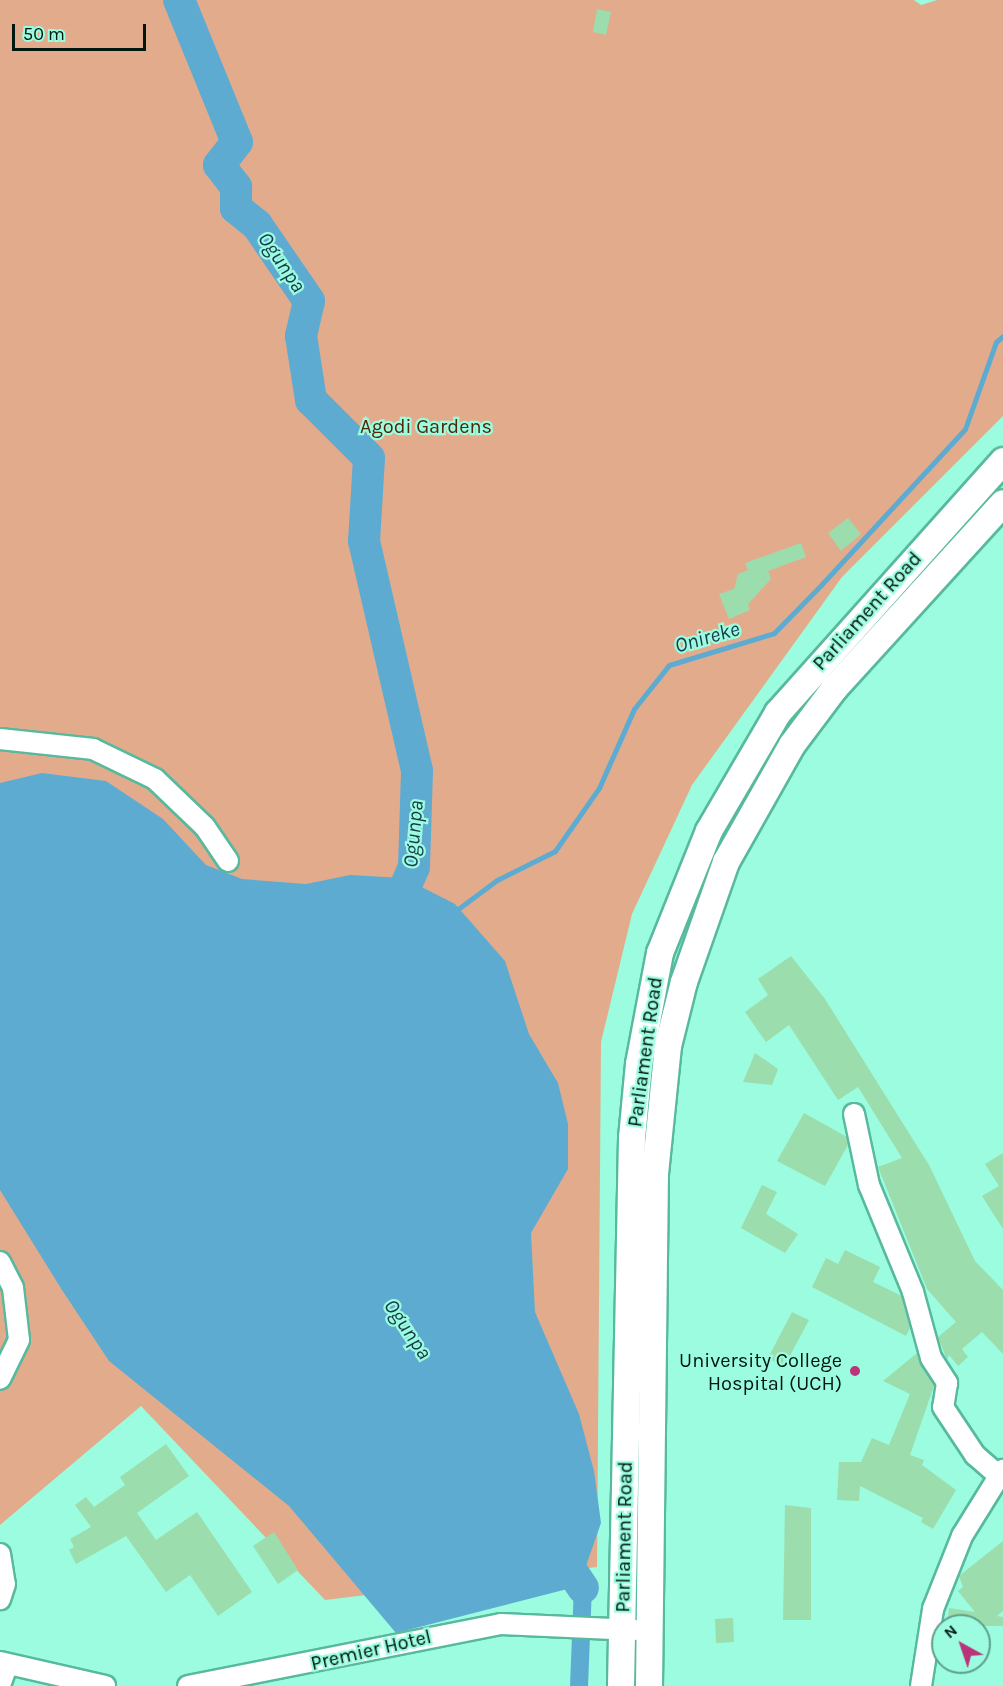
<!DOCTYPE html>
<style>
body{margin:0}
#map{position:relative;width:1003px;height:1686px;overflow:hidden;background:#9bfcdf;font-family:Karla,sans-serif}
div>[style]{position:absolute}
.green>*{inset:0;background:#e2ac8c}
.water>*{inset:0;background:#5eabd2}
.stream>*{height:5px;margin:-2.5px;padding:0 2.5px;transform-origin:2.5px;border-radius:2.5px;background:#5eabd2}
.canal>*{height:18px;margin:-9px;padding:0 9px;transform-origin:9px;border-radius:9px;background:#5eabd2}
.river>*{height:32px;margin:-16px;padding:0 16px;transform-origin:16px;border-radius:16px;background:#5eabd2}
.building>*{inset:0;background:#9cddad}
.roads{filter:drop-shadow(2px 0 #57b99d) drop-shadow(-2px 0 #57b99d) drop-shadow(0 2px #57b99d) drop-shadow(0 -2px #57b99d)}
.minor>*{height:20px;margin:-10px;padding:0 10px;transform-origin:10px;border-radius:10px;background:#fff}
.major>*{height:26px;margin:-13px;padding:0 13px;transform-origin:13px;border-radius:13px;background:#fff}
.dots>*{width:16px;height:16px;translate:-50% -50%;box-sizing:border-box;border:3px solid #9bfcdf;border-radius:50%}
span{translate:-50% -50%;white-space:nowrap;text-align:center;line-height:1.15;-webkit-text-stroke:4.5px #9bfcdf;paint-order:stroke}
.park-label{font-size:20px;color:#502607}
.street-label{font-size:20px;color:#02150f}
.poi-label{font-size:20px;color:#02150f}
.right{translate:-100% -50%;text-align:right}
.water-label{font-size:21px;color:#17394a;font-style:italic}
.north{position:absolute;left:931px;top:1614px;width:60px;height:60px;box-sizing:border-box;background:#9bfcdf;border:2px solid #5ea08c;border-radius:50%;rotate:320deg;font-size:16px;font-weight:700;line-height:24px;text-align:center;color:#02150f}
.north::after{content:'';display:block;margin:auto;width:21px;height:27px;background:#b9347a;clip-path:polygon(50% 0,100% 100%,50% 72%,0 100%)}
.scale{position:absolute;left:12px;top:24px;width:134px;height:27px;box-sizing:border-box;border:3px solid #02150f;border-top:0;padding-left:8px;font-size:18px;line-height:21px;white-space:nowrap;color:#02150f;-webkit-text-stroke:4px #9bfcdf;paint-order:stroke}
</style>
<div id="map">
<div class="green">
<i style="clip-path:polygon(0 0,914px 0,921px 5px,937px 0,1003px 0,1003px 416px,842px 577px,692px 785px,632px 914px,601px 1042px,597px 1567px,325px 1600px,141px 1406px,0 1525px)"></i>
</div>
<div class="water">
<i style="clip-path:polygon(42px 773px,106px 781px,163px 819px,206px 865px,242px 879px,306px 884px,350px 875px,404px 878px,455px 904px,505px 961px,529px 1034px,558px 1083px,568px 1124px,568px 1169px,531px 1233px,535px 1312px,579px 1414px,594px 1471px,601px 1523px,579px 1586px,396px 1633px,289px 1506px,109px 1361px,62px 1290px,0 1190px,0 783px)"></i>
</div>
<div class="stream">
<i style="left:454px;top:912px;width:54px;rotate:-36.7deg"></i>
<i style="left:497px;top:880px;width:65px;rotate:-26.6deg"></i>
<i style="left:555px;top:851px;width:77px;rotate:-55.1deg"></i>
<i style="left:599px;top:788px;width:86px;rotate:-66.1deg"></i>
<i style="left:634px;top:709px;width:56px;rotate:-51.5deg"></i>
<i style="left:669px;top:665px;width:110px;rotate:-16.9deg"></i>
<i style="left:774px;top:633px;width:67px;rotate:-45.6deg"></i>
<i style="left:821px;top:585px;width:212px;rotate:-47.3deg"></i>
<i style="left:965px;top:429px;width:92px;rotate:-70.4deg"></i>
<i style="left:996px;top:342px;width:9px;rotate:-41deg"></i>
</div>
<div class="canal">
<i style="left:579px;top:1686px;width:98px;rotate:-87.7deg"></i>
</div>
<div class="river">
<i style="left:179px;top:0;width:153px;rotate:67.8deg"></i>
<i style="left:237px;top:142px;width:29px;rotate:128deg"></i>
<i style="left:219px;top:165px;width:28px;rotate:52deg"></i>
<i style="left:236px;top:187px;width:21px;rotate:90deg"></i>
<i style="left:236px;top:208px;width:27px;rotate:39deg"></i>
<i style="left:257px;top:225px;width:92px;rotate:55.6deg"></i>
<i style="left:309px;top:301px;width:36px;rotate:103deg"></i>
<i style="left:301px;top:336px;width:65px;rotate:81.1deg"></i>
<i style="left:311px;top:400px;width:82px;rotate:45deg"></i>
<i style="left:369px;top:458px;width:83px;rotate:93.4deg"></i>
<i style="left:364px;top:541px;width:236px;rotate:77deg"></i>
<i style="left:417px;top:771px;width:96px;rotate:91.8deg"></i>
<i style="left:414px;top:867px;width:57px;rotate:113.9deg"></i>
<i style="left:556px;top:1548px;width:48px;rotate:56deg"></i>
</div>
<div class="building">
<i style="clip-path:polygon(597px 9px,611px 12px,606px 35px,593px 32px)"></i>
<i style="clip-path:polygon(848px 518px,861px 534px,841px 551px,828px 533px)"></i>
<i style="clip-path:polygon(801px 543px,806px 557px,768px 571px,771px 579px,748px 604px,750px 610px,729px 619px,719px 594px,734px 589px,738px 574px,748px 570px,745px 563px)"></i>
<i style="clip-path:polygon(791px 956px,825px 999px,929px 1165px,975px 1261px,1003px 1290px,1003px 1354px,982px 1332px,962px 1349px,968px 1357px,958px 1366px,949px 1355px,947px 1360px,938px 1337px,956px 1322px,927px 1289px,878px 1167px,902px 1158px,858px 1087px,838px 1100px,789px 1025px,766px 1042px,745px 1012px,768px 995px,758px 979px)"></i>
<i style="clip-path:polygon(755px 1053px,778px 1069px,772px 1085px,743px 1082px)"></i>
<i style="clip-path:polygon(804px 1113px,847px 1137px,848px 1145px,825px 1186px,777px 1161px)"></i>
<i style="clip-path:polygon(1003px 1153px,1003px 1229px,982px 1196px,999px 1186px,985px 1164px)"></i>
<i style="clip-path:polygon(762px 1185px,777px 1192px,766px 1214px,798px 1234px,785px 1253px,741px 1228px)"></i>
<i style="clip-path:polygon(845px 1250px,880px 1267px,873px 1282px,902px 1296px,910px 1328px,906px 1336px,812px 1287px,826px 1258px,838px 1264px)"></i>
<i style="clip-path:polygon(792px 1312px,809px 1320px,784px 1367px,768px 1358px)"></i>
<i style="clip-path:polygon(917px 1353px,934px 1386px,910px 1455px,924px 1460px,922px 1465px,956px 1490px,933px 1529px,921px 1522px,923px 1518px,860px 1486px,859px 1501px,837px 1500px,839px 1462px,861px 1462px,872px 1438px,889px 1445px,910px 1394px,883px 1381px)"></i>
<i style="clip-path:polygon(166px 1444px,189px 1476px,137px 1513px,156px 1540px,197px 1512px,252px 1592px,218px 1616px,190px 1575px,166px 1592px,126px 1536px,76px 1564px,69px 1550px,74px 1547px,70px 1539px,91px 1527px,75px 1505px,86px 1497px,94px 1507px,125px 1485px,120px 1477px)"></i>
<i style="clip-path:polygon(785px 1505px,811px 1508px,811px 1620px,783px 1620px)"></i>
<i style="clip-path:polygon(274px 1532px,298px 1570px,278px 1584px,253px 1546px)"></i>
<i style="clip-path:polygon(1003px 1541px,1003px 1611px,997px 1616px,1003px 1617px,1003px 1626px,947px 1626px,949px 1608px,975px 1612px,958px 1591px,963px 1587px,959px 1576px)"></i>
<i style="clip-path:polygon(733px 1618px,734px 1642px,716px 1643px,715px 1619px)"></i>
</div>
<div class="roads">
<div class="minor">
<i style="left:0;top:739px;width:94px;rotate:6.1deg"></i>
<i style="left:93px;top:749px;width:69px;rotate:25.8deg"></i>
<i style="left:155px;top:779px;width:69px;rotate:43.8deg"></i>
<i style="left:205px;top:827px;width:41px;rotate:55.9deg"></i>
<i style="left:854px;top:1114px;width:73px;rotate:78.1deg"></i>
<i style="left:869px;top:1185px;width:116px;rotate:67.6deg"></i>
<i style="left:913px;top:1292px;width:68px;rotate:74.7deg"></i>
<i style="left:931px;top:1358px;width:30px;rotate:57deg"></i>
<i style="left:947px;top:1383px;width:24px;rotate:99deg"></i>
<i style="left:943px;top:1407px;width:58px;rotate:56.3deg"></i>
<i style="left:975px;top:1455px;width:32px;rotate:41deg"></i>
<i style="left:0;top:1262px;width:29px;rotate:63deg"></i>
<i style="left:13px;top:1288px;width:52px;rotate:83.4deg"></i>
<i style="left:19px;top:1340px;width:43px;rotate:116deg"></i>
<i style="left:0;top:1554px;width:30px;rotate:81deg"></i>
<i style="left:5px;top:1584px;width:16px;rotate:108deg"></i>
<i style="left:0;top:1662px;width:108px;rotate:12.9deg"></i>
<i style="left:0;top:1685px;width:20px;rotate:-70deg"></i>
<i style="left:188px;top:1686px;width:319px;rotate:-11.2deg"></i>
<i style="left:501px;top:1624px;width:134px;rotate:2.6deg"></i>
<i style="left:921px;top:1686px;width:78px;rotate:-81.1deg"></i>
<i style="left:933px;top:1609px;width:79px;rotate:-68.3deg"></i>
<i style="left:962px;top:1536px;width:78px;rotate:-58.2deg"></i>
</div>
<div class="major">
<i style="left:621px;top:1686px;width:548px;rotate:-88.85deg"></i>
<i style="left:632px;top:1138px;width:74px;rotate:-84.6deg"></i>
<i style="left:639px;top:1064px;width:113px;rotate:-79.3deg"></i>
<i style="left:660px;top:953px;width:131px;rotate:-68.1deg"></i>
<i style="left:709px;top:831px;width:137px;rotate:-59.7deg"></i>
<i style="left:778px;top:713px;width:338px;rotate:-48.2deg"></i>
<i style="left:649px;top:1686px;width:512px;rotate:-89.33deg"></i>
<i style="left:655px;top:1174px;width:129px;rotate:-84.2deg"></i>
<i style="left:668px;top:1046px;width:66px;rotate:-76deg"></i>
<i style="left:684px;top:982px;width:127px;rotate:-70.7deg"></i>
<i style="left:726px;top:862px;width:134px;rotate:-60.6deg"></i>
<i style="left:792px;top:745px;width:70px;rotate:-53.1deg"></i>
<i style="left:834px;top:689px;width:251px;rotate:-47.7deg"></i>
</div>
</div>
<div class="dots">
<i style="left:855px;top:1371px;background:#b9347a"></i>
</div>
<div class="park-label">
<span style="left:426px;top:426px">Agodi Gardens</span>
</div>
<div class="street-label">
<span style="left:867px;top:611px;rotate:-48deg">Parliament Road</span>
<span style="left:645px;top:1052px;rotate:-82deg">Parliament Road</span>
<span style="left:624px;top:1537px;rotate:-89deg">Parliament Road</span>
<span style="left:371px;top:1650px;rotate:-13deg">Premier Hotel</span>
</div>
<div class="poi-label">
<span class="right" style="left:842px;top:1372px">University College<br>Hospital (UCH)</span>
</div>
<div class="water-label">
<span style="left:282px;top:262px;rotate:56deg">Ogunpa</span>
<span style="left:707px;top:637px;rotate:-16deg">Onireke</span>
<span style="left:413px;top:834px;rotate:-85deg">Ogunpa</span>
<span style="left:408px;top:1329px;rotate:56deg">Ogunpa</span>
</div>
<div class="north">N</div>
<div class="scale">50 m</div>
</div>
